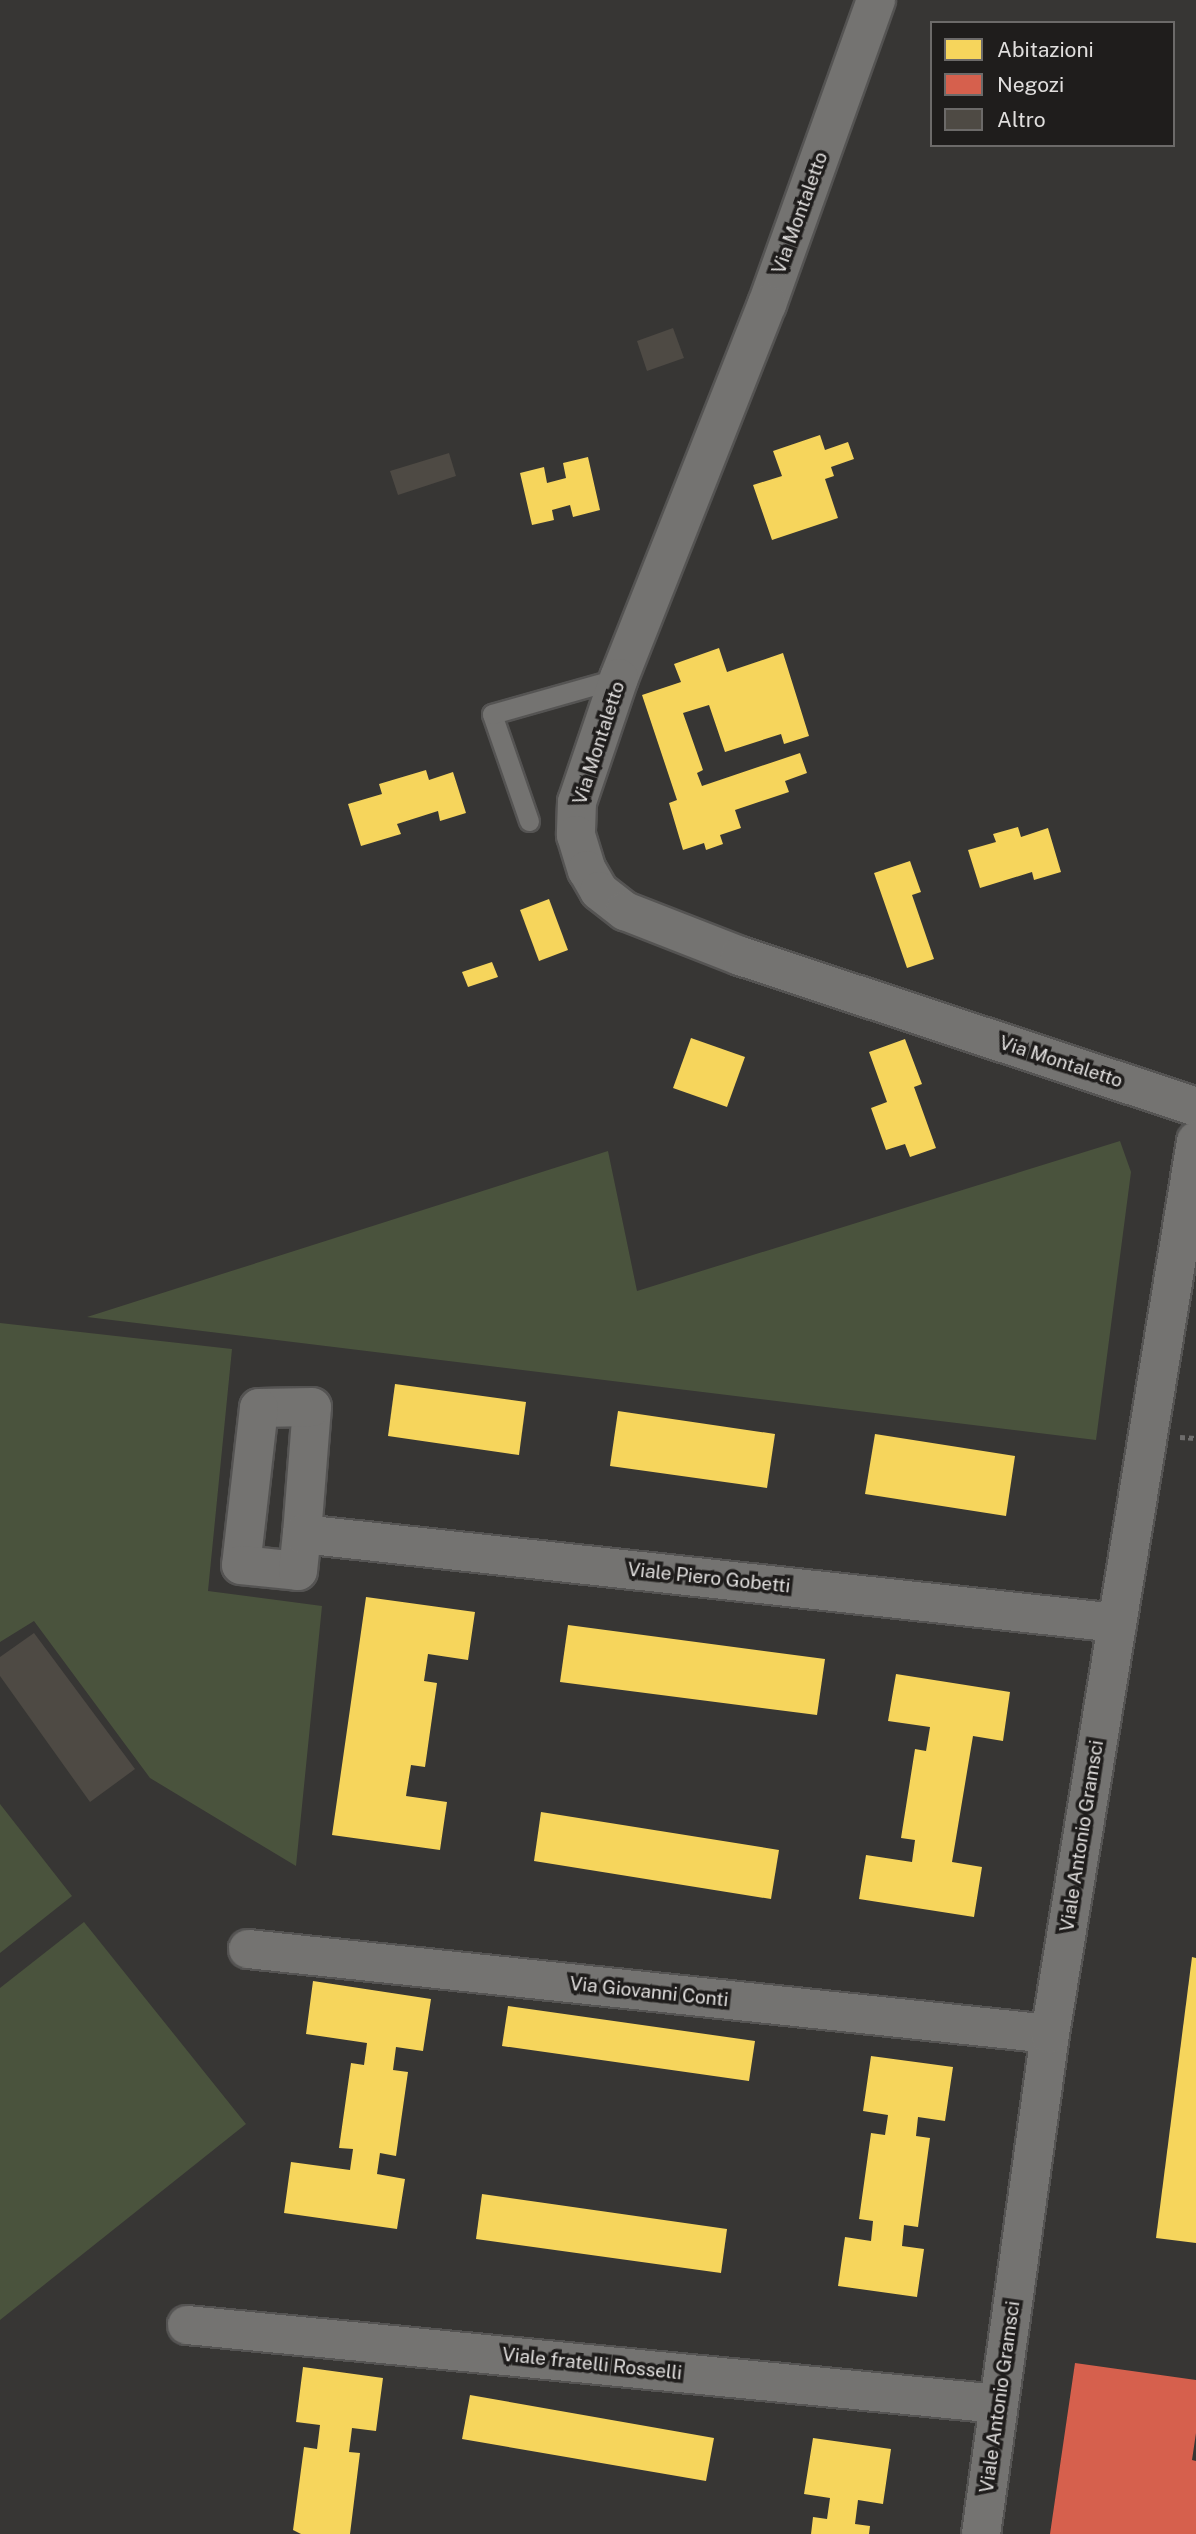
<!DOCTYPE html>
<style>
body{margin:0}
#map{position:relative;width:1196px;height:2534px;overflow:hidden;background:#373634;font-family:"Public Sans",sans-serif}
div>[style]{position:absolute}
.green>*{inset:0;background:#4a533d}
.homes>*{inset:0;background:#f6d55c}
.shops>*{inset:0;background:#d6604d}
.building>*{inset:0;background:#4e4a44}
.path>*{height:4.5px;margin-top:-2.25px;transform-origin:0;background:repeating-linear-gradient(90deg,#6d6c6b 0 5px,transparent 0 8.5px)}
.roads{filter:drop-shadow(2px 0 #555453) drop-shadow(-2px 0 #555453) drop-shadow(0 2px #555453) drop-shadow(0 -2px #555453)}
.lane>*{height:19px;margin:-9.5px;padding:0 9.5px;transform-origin:9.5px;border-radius:9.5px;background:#747371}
.street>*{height:38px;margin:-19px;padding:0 19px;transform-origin:19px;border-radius:19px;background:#747371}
span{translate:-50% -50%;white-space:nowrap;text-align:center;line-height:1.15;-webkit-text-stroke:7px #1f1d1c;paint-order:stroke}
.street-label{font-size:19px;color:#e0dedd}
.legend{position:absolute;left:930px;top:21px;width:245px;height:126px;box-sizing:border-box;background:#1f1d1c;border:2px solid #6c6a69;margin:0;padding:9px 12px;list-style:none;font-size:21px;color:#e0dedd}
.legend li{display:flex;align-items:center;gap:14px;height:35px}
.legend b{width:35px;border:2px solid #6c6a69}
</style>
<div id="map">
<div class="green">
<i style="clip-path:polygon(1120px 1141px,1131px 1172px,1096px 1440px,87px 1317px,608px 1151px,637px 1291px)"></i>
<i style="clip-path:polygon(0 1323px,232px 1349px,208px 1591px,322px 1606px,296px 1866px,150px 1778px,34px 1621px,0 1642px)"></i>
<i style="clip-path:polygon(0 1804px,72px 1896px,0 1953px)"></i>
<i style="clip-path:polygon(84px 1922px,246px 2124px,0 2320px,0 1988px)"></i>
</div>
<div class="homes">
<i style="clip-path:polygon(820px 435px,825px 450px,848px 442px,854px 459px,831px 467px,834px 476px,825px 479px,838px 518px,772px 540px,753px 485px,782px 476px,773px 451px)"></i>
<i style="clip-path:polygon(588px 457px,600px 510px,573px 517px,570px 505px,552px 510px,554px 520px,532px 525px,520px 473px,544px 467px,547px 483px,566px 478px,563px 463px)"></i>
<i style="clip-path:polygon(719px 648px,727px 672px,783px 653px,809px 736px,784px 744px,781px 734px,725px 752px,709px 705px,683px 713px,703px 770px,697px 773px,702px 786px,800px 753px,807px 773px,785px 781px,789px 792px,735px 810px,741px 828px,720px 835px,723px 844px,706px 850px,704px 843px,683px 850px,669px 803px,677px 800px,642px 695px,681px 682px,674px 664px)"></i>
<i style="clip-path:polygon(426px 770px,429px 780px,453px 772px,466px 813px,440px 821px,438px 811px,397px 824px,401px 834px,361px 846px,348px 804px,382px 794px,379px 784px)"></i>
<i style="clip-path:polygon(1018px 827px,1021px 837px,1048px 828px,1061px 872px,1034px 880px,1032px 872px,980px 888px,968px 850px,996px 842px,993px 834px)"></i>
<i style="clip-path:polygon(910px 861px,921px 892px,912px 895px,934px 959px,907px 968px,874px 873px)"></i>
<i style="clip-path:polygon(549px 899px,568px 950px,539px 961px,520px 910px)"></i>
<i style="clip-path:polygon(492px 962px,498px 977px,468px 987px,462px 972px)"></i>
<i style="clip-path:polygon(691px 1038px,745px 1057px,727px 1107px,673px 1088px)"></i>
<i style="clip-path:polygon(905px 1039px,922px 1084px,914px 1087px,936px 1148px,910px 1157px,905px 1144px,886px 1150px,871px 1108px,887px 1102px,869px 1052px)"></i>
<i style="clip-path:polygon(395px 1384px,526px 1402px,519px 1455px,388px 1436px)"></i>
<i style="clip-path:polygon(618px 1411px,775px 1434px,767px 1488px,610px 1466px)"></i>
<i style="clip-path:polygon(875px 1434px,1015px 1456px,1006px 1516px,865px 1494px)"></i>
<i style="clip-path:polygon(366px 1597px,475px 1612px,468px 1660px,428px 1654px,424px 1681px,437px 1683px,425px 1767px,411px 1765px,406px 1796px,447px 1802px,440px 1850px,332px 1835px)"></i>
<i style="clip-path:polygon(568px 1625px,825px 1659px,817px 1715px,560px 1682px)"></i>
<i style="clip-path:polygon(896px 1674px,1010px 1692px,1003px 1741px,973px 1736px,952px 1862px,982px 1867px,974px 1917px,859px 1899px,866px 1855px,912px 1862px,915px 1840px,901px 1838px,915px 1749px,926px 1751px,930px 1727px,888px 1721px)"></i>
<i style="clip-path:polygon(541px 1812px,779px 1850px,771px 1899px,534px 1861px)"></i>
<i style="clip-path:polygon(1192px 1957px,1196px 1958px,1196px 2243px,1156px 2238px)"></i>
<i style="clip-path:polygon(313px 1981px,431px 1999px,423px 2051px,396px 2047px,393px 2070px,408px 2072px,396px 2156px,380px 2153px,377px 2174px,405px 2179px,397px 2229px,284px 2213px,291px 2162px,350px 2170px,353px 2149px,339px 2148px,351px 2063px,364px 2065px,367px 2043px,306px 2034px)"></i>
<i style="clip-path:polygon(508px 2006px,755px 2041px,749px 2081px,502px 2046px)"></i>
<i style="clip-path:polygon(871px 2056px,953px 2067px,945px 2121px,918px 2117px,916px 2136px,930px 2138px,918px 2227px,904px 2225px,902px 2246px,924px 2249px,917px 2297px,838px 2286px,845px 2237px,871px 2241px,873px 2221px,859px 2219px,871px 2133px,885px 2135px,888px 2115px,863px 2111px)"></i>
<i style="clip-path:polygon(482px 2194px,727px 2229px,721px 2273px,476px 2239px)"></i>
<i style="clip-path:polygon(303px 2367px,383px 2378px,376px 2431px,352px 2428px,349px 2452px,360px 2453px,350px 2534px,301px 2534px,293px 2530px,304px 2447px,317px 2449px,320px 2425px,296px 2422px)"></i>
<i style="clip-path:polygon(470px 2395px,714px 2438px,706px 2481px,462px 2439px)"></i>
<i style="clip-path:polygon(813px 2438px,891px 2449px,883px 2504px,858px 2500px,855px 2524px,870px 2526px,869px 2534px,811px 2534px,813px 2517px,827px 2519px,830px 2498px,804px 2494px)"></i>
</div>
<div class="shops">
<i style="clip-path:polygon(1075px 2363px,1196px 2380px,1196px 2433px,1192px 2460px,1196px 2461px,1196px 2534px,1050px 2534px)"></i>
</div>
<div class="building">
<i style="clip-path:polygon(673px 328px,684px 358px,647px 371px,637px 341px)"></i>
<i style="clip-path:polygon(449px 453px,456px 476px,398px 495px,390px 471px)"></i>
<i style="clip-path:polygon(34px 1633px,135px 1769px,90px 1802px,0 1676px,0 1657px)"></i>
</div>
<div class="path">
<i style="left:1180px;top:1437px;width:16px;rotate:4deg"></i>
</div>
<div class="roads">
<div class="lane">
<i style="left:529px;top:821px;width:113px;rotate:-109.1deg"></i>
<i style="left:492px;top:714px;width:132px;rotate:-15.8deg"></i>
</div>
<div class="street">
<i style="left:876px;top:0;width:323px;rotate:109.7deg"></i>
<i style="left:767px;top:304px;width:402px;rotate:111.6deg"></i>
<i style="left:619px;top:678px;width:131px;rotate:108.7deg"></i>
<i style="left:577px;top:802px;width:33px;rotate:92deg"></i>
<i style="left:576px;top:835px;width:37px;rotate:73deg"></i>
<i style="left:587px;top:870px;width:24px;rotate:60deg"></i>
<i style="left:599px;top:891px;width:33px;rotate:38deg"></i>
<i style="left:625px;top:911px;width:123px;rotate:21.4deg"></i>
<i style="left:740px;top:956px;width:480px;rotate:18.3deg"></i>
<i style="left:302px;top:1534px;width:127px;rotate:-85.5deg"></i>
<i style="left:312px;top:1407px;width:53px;rotate:178.9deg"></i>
<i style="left:259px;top:1408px;width:158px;rotate:96.5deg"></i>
<i style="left:241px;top:1565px;width:57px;rotate:6deg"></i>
<i style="left:298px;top:1571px;width:37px;rotate:-84deg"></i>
<i style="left:302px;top:1534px;width:820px;rotate:6.23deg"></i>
<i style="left:248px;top:1949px;width:806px;rotate:6.05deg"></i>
<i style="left:187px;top:2325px;width:815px;rotate:5.56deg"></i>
<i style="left:981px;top:2534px;width:505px;rotate:-82.14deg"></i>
<i style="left:1050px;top:2034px;width:905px;rotate:-80.71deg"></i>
</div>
</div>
<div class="street-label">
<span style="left:800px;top:213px;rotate:-70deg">Via Montaletto</span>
<span style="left:599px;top:743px;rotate:-72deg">Via Montaletto</span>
<span style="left:1061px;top:1062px;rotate:18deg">Via Montaletto</span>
<span style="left:709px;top:1578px;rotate:6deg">Viale Piero Gobetti</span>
<span style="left:1082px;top:1836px;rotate:-81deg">Viale Antonio Gramsci</span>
<span style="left:649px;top:1992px;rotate:6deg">Via Giovanni Conti</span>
<span style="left:592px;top:2364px;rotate:6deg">Viale fratelli Rosselli</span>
<span style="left:1000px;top:2397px;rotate:-82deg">Viale Antonio Gramsci</span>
</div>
<ul class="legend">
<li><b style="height:19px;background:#f6d55c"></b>Abitazioni</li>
<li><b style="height:19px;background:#d6604d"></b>Negozi</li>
<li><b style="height:19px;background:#4e4a44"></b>Altro</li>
</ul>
</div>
